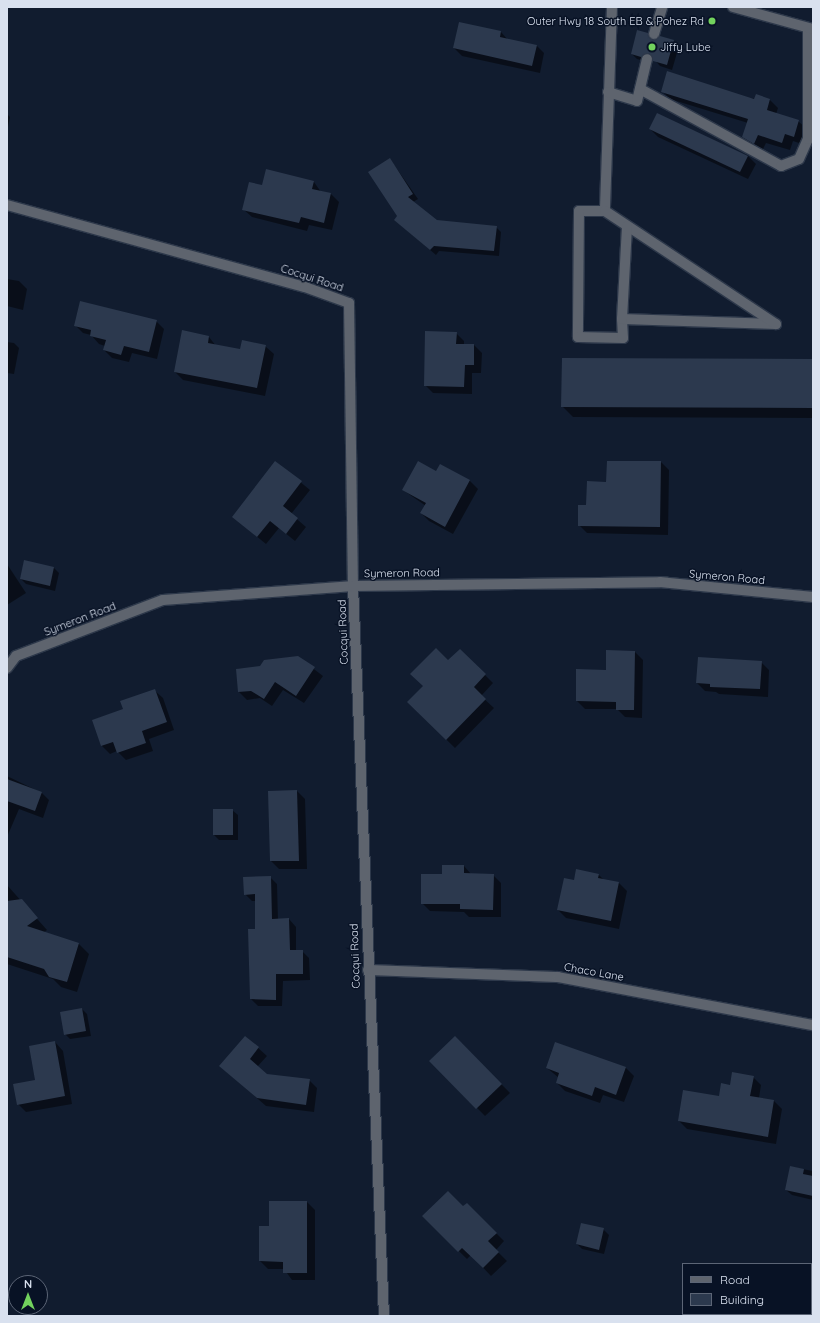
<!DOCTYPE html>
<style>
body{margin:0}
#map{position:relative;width:820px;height:1323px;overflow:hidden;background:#111c2f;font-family:Quicksand,sans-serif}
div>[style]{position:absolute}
.shadow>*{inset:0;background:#0007}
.building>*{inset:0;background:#2c394e}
.roads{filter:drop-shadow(1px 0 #2d384a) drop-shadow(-1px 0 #2d384a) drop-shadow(0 1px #2d384a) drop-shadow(0 -1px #2d384a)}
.service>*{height:10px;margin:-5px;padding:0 5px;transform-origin:5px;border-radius:5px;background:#5e646e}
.minor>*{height:10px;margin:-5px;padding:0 5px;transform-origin:5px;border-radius:5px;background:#5e646e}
.tertiary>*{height:10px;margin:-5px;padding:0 5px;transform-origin:5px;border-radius:5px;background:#5e646e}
.dots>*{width:11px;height:11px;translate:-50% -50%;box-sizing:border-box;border:2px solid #081225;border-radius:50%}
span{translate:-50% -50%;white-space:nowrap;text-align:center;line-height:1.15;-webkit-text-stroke:3px #081225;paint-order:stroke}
.poi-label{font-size:11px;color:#d9e1ef}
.right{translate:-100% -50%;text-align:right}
.left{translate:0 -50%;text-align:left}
.street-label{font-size:11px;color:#d9e1ef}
.frame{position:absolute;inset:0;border:8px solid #d9e1ef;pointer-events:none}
.legend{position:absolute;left:682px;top:1263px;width:130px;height:52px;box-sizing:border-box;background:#081225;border:1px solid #5c6576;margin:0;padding:5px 7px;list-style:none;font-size:12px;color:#d9e1ef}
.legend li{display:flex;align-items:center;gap:8px;height:20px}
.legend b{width:20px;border:1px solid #5c6576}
.north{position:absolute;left:8px;top:1275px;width:40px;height:40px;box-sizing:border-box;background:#081225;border:1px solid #5c6576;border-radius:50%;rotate:0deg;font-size:11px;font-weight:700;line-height:16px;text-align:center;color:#d9e1ef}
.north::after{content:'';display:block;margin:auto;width:14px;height:18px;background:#72d25d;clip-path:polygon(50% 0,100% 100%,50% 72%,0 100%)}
</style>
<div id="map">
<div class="shadow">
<i style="clip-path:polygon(501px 32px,508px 40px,536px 45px,544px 53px,540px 73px,462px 56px,454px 48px)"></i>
<i style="clip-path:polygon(647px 33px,654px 41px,674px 41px,679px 46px,672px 70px,660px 66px,653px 58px,647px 62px,637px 59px,632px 54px)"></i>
<i style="clip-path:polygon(662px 91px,770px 100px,778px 108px,776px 114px,798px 121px,807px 129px,802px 144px,793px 141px,790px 150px,766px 143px,762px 151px,743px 137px,748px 123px,670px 99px)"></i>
<i style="clip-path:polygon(7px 114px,10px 117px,7px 132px)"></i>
<i style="clip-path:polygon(650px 129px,748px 156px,756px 164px,748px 179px,658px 137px)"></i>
<i style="clip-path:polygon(390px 159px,418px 199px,413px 202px,436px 221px,496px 227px,501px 232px,499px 256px,439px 251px,436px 255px,401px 225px)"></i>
<i style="clip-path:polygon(314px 182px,321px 192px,331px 194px,339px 202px,332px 230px,309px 225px,307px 231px,252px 217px,243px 209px,263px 186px)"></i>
<i style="clip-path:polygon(7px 279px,19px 281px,27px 289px,23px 310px,7px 306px)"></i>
<i style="clip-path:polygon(156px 321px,164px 329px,157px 359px,132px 353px,129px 362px,112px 358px,104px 350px,105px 346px,99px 344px,91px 335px,83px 333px,75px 325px)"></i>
<i style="clip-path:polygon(456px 333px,464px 341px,464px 345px,474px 345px,482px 353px,481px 373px,472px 373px,472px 394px,433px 393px,425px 385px)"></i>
<i style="clip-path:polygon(209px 337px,216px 346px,241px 350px,265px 346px,274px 354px,265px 396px,183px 380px,175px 372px)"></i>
<i style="clip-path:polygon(7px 342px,14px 343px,19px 348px,14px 374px,7px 373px)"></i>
<i style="clip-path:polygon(813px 360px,813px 418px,573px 417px,562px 406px)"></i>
<i style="clip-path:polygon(276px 462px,310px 490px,291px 514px,306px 527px,295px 541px,279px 528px,266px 544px,233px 517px)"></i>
<i style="clip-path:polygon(661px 462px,669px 470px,668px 535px,587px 533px,579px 525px,587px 506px,607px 483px)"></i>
<i style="clip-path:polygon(441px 465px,470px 481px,478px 489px,453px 534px,429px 521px,421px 513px,426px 506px,403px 490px,437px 472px)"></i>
<i style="clip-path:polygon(7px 564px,26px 593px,7px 605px)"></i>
<i style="clip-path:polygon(54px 568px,59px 573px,55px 591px,26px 584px,21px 579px)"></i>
<i style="clip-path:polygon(460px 650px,493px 683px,481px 696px,494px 708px,455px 748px,408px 702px)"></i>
<i style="clip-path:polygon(607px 651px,635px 652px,643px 660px,642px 718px,625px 717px,617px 709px,585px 709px,577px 701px,607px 671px)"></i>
<i style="clip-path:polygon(298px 657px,323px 676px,304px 703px,283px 690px,272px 706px,260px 698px,247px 700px,239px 692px,237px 669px,261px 667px)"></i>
<i style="clip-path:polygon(761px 662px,769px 670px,768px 697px,719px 694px,716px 692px,705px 691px,697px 683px)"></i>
<i style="clip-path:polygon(154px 690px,163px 698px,174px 730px,149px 739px,153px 751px,126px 760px,117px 751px,110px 754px,102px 746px,93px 720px,124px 710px)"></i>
<i style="clip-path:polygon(7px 776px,42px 793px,49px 800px,43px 818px,19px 809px,7px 837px)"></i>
<i style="clip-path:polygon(297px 791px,305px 799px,307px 869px,279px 869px,271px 861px,269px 792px)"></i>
<i style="clip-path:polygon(232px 810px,238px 815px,238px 840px,219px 840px,214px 835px)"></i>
<i style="clip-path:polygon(464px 866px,471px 874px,493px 875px,501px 883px,501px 917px,469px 917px,464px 912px,430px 911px,422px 903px,443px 875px)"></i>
<i style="clip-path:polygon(598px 874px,604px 880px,619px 883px,627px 891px,619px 929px,566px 918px,558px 910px,575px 881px)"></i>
<i style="clip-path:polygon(270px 877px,277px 884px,278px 920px,289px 919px,296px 927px,296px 951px,302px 951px,309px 958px,310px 980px,283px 981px,282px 1006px,258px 1006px,251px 999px,256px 930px,256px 901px,252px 901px,245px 894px)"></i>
<i style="clip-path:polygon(7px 885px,47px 930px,43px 933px,79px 944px,89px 954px,77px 992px,61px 987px,53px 979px,7px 964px)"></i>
<i style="clip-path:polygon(82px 1009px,87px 1014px,91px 1036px,70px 1039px,65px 1034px)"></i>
<i style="clip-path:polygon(246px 1037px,267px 1056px,257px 1067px,267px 1075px,309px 1080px,317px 1088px,314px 1112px,266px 1106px,220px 1066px)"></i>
<i style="clip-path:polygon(455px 1037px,510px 1093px,485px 1116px,431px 1061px)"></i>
<i style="clip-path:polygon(55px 1042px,63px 1051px,72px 1104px,26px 1112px,18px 1104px,36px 1081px)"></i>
<i style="clip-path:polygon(556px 1043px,626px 1068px,634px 1076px,624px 1102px,603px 1095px,600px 1103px,565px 1091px,557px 1083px,559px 1078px,547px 1068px)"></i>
<i style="clip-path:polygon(753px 1077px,761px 1085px,759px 1098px,774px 1101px,782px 1109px,776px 1144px,687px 1129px,679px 1121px,719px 1097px,730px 1086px)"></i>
<i style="clip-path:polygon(791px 1167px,813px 1171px,813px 1200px,792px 1195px,786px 1190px)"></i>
<i style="clip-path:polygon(307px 1202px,315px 1210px,315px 1280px,292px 1280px,284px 1269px,268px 1269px,260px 1261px,270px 1227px)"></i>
<i style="clip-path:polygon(467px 1204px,504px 1241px,496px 1250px,507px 1261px,491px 1276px,471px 1255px,467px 1259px,423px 1216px,463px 1208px)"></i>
<i style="clip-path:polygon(603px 1229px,609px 1235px,604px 1254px,582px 1249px,577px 1244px)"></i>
</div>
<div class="building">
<i style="clip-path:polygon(459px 22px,501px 31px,500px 37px,537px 45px,532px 66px,453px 48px)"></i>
<i style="clip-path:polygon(637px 30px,648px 33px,653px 40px,660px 36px,674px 40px,667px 65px,653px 61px,649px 53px,641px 57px,631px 54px)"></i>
<i style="clip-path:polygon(667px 71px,754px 99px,756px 94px,770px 99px,767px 110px,799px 120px,794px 137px,785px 134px,782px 143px,758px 135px,754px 144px,742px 137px,748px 119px,661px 92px)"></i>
<i style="clip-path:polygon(657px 113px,748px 156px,740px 172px,649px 129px)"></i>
<i style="clip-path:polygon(390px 158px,413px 194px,408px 197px,437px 220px,497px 226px,494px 251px,434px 246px,430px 250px,394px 220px,397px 216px,368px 172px)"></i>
<i style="clip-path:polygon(266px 169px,314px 181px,312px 189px,331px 193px,324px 223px,301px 217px,299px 223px,242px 210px,249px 182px,262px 185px)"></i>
<i style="clip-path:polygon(80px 301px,157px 320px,149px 352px,124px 346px,121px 355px,103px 350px,106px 340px,90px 336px,91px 330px,74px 326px)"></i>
<i style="clip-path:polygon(182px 330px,209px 336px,208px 343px,240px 349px,242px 340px,266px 345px,257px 388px,174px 372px)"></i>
<i style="clip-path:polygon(425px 331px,457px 332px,456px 344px,474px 344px,474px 365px,465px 365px,464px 387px,424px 386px)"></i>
<i style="clip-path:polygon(562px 358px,813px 359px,813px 408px,561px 407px)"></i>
<i style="clip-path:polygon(275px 461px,302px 481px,283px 506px,298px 518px,286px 534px,270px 521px,257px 537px,232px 517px)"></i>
<i style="clip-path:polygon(418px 461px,436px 471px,440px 464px,470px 480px,445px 527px,420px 513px,426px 503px,402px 490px)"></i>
<i style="clip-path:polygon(607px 461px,661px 461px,660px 527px,578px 526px,578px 505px,586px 505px,587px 481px,606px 482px)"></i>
<i style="clip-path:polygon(24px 560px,54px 567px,50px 586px,20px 579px)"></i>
<i style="clip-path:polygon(436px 648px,448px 660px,460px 649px,486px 674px,474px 687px,486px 699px,446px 740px,407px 702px,423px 686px,410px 674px)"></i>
<i style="clip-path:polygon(606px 650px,635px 651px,634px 710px,616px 710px,616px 702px,576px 701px,576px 669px,606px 670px)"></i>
<i style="clip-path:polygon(298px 656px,315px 667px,296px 696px,275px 682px,264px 699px,251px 691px,238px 692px,236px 669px,260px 666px,264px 660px)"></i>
<i style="clip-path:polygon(698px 657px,762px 661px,760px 689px,710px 687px,710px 684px,696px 683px)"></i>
<i style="clip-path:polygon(155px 689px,167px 722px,142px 731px,146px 743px,117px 753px,113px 742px,101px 746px,92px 720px,123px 709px,120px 701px)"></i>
<i style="clip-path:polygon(7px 779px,42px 792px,35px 811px,7px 801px)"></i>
<i style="clip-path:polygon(297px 790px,299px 861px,270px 861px,268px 791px)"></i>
<i style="clip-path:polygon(213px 809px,233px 809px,233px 835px,213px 835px)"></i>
<i style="clip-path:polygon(442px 865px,464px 865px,464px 873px,494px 874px,493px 910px,460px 909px,460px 904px,421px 904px,421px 874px,442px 874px)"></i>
<i style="clip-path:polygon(576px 869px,599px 874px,598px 878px,619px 882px,611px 921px,557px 910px,564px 878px,574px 880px)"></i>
<i style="clip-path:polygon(271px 876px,272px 919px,289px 918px,290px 950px,303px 950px,303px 974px,276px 974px,276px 1000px,250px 999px,248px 929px,255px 929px,255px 894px,244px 895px,243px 877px)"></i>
<i style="clip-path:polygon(22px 899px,38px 918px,27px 926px,79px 943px,67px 982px,49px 977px,44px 969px,7px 957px,7px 901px)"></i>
<i style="clip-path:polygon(82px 1008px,86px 1031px,64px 1035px,60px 1012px)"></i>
<i style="clip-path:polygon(245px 1036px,259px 1047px,250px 1059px,267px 1074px,310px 1079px,306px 1105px,257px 1098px,219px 1066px)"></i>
<i style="clip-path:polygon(455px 1036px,502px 1084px,476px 1109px,429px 1061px)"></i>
<i style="clip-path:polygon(55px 1041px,65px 1096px,17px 1105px,13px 1084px,35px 1080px,29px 1046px)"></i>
<i style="clip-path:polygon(555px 1042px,626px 1067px,616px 1095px,595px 1087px,592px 1096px,556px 1083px,559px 1073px,546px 1068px)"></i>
<i style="clip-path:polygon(732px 1072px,754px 1076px,750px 1096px,774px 1100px,768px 1137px,678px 1121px,683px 1090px,719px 1096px,721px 1083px,730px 1085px)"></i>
<i style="clip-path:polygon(790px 1166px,804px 1169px,803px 1174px,813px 1176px,813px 1196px,785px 1190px)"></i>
<i style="clip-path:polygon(448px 1191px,463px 1206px,467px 1203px,497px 1233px,488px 1241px,499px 1252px,483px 1268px,462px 1248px,458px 1252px,422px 1216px)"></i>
<i style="clip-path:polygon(269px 1201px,307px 1201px,307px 1273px,283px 1273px,283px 1262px,259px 1261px,259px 1226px,269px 1226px)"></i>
<i style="clip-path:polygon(581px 1223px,604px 1228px,599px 1250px,576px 1244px)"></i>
</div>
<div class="roads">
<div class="service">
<i style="left:612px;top:7px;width:204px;rotate:92deg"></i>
<i style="left:605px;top:211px;width:26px;rotate:180deg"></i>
<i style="left:579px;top:211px;width:126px;rotate:90.5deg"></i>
<i style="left:578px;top:337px;width:45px;rotate:1.3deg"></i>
<i style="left:623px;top:338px;width:19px;rotate:-93deg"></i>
<i style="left:622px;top:319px;width:154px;rotate:1.9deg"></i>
<i style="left:654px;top:34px;width:28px;rotate:-73deg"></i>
<i style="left:640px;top:89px;width:161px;rotate:28.6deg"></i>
<i style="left:781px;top:166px;width:19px;rotate:-21deg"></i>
<i style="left:799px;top:159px;width:22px;rotate:-66deg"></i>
<i style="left:808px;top:139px;width:111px;rotate:-90deg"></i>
<i style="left:608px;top:92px;width:30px;rotate:17deg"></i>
<i style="left:637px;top:101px;width:43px;rotate:-76.6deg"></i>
<i style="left:605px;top:211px;width:205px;rotate:33.5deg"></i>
<i style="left:622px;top:319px;width:93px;rotate:-86.9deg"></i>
</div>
<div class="minor">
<i style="left:7px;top:205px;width:309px;rotate:15.4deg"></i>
<i style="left:305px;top:287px;width:47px;rotate:20deg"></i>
<i style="left:349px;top:303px;width:283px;rotate:89.2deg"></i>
<i style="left:353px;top:586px;width:731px;rotate:87.57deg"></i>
<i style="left:7px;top:668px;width:15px;rotate:-53deg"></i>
<i style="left:16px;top:656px;width:157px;rotate:-20.9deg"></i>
<i style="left:163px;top:600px;width:191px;rotate:-4.2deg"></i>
<i style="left:353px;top:586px;width:307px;rotate:-0.7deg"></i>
<i style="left:660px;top:582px;width:154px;rotate:5.6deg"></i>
<i style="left:368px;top:970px;width:190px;rotate:2.1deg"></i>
<i style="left:558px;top:977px;width:259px;rotate:10.7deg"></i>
</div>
<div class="tertiary">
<i style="left:733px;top:7px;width:83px;rotate:15.4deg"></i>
</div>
</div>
<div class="dots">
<i style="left:712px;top:21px;background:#72d25d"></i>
<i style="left:652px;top:47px;background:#72d25d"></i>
</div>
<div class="poi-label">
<span class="right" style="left:704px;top:21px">Outer Hwy 18 South EB &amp; Pohez Rd</span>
<span class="left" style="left:660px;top:47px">Jiffy Lube</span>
</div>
<div class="street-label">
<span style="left:312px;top:278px;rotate:18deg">Cocqui Road</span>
<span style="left:402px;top:573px;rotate:-1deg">Symeron Road</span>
<span style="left:727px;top:577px;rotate:5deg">Symeron Road</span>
<span style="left:80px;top:619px;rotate:-21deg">Symeron Road</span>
<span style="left:343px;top:632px;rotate:-92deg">Cocqui Road</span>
<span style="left:355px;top:956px;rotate:-92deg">Cocqui Road</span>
<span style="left:594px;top:972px;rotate:10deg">Chaco Lane</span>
</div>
<div class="frame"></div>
<ul class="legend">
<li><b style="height:5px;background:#5e646e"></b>Road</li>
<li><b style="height:11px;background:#2c394e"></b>Building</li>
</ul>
<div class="north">N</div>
</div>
